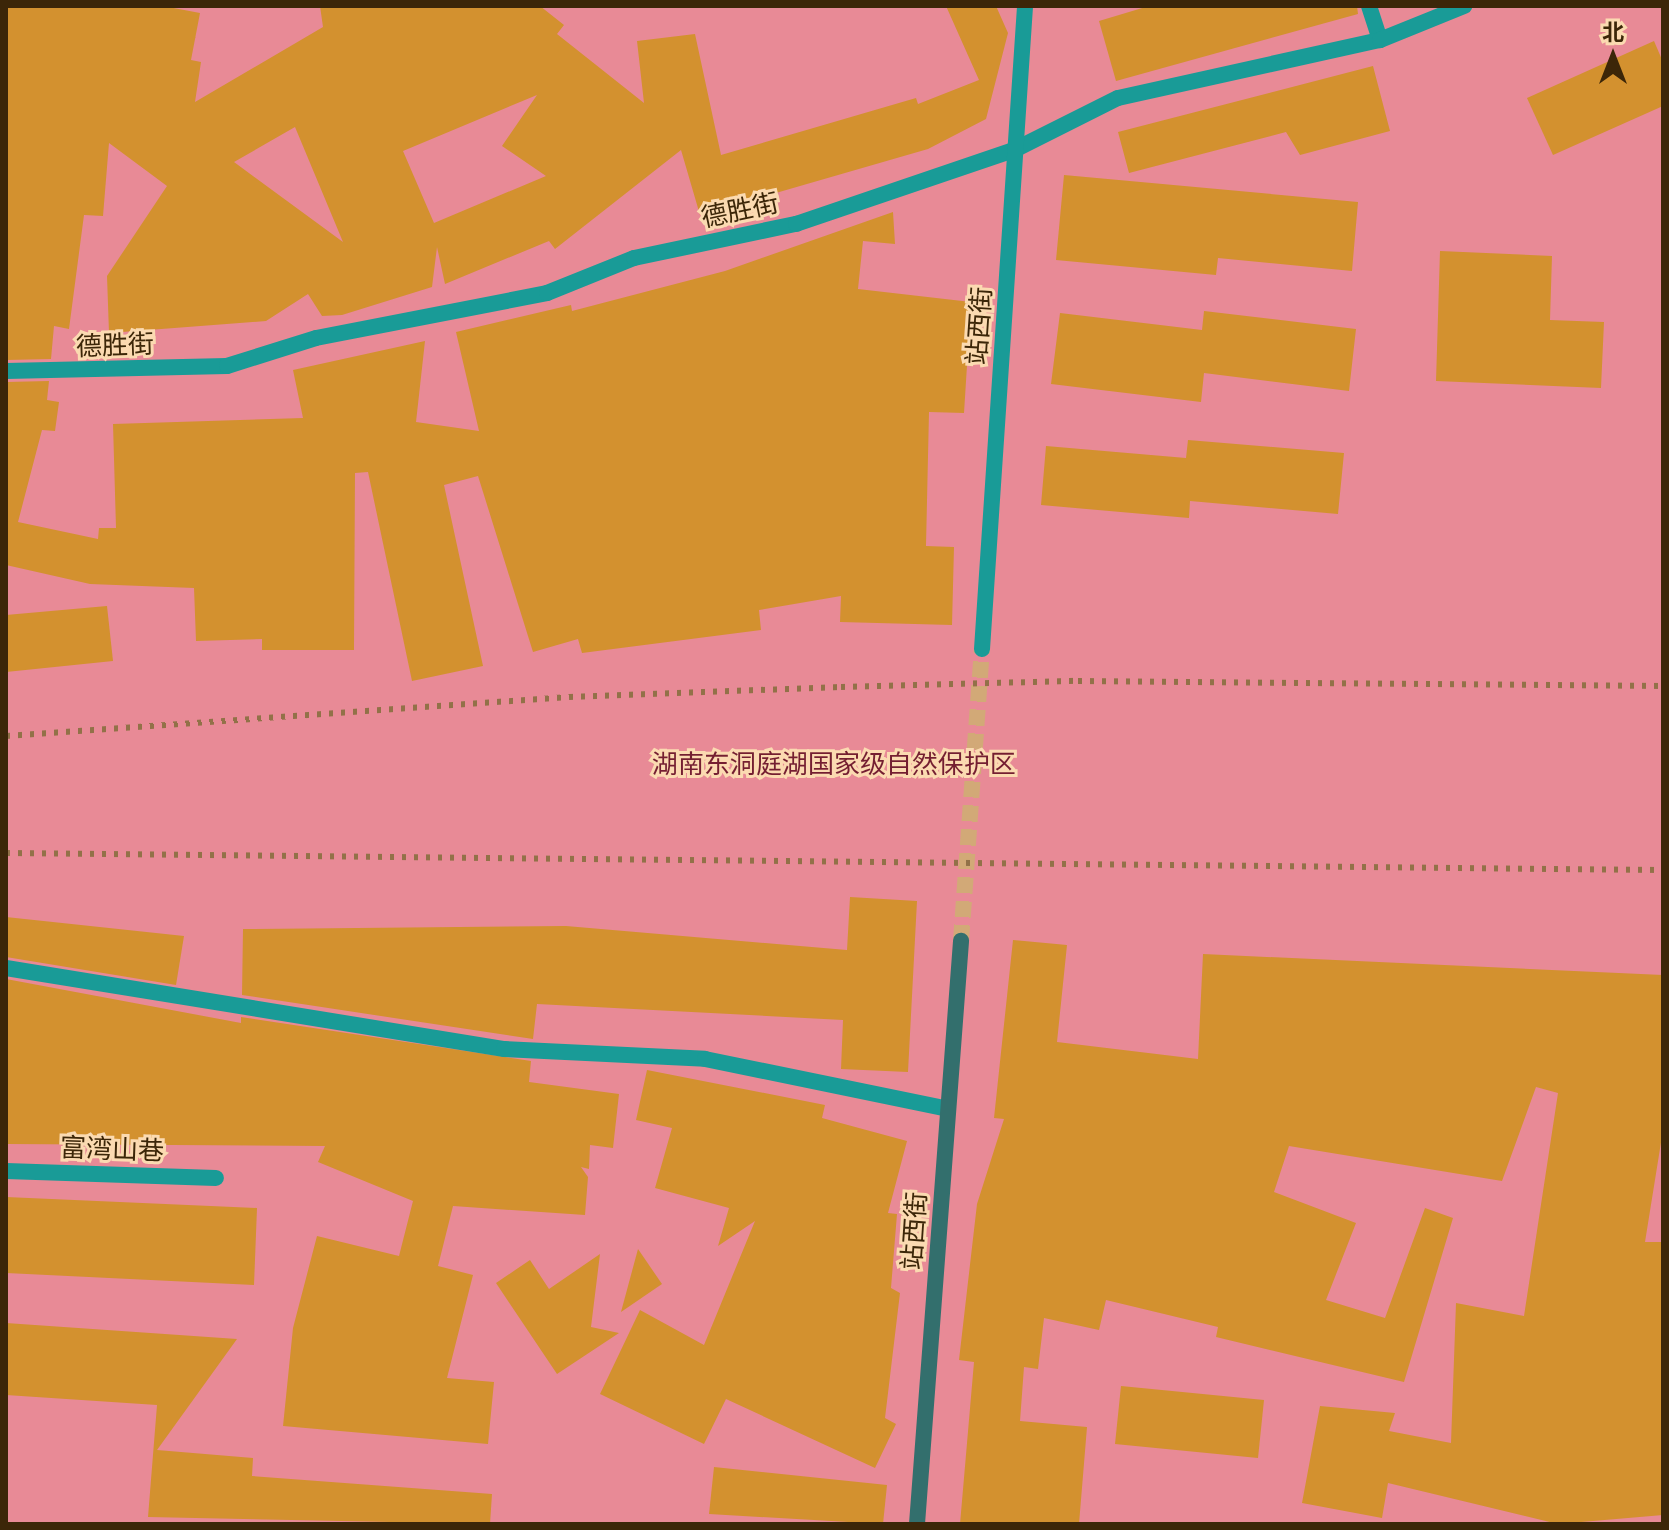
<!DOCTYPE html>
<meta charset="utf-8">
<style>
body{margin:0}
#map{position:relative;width:1669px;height:1530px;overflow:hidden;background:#f7ca93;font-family:"Asap Condensed","Noto Sans SC",sans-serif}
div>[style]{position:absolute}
.green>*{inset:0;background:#e88a96}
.building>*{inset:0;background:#d3912f}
.secondary-tunnel>*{height:16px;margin-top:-8px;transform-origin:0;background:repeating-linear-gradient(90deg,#d2a977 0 16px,transparent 0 24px)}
.street>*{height:16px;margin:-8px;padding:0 8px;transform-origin:8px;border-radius:8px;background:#199b97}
.secondary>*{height:16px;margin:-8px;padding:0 8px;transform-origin:8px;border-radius:8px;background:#336f6d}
.rail>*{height:6px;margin-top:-3px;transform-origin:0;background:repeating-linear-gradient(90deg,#927148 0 4px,transparent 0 12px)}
span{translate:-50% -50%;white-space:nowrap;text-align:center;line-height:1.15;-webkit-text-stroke:6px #fbdab1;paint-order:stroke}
.street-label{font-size:26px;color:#3c2608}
.park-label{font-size:26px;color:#741e31}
.frame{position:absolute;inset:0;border:8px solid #3c2608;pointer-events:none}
.north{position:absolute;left:1573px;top:16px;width:80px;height:80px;-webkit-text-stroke:6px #fbdab1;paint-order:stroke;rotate:0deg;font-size:22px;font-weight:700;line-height:32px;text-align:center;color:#3c2608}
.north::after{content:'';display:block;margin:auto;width:28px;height:36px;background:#3c2608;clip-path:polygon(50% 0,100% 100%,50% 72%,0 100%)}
</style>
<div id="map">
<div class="green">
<i style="clip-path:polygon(6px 6px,1663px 6px,1663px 1524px,6px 1524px)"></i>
</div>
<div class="building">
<i style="clip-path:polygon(evenodd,6px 6px,163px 6px,200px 13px,191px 60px,201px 62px,195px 102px,323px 27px,320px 6px,540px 6px,564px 25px,557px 34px,644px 103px,637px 41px,695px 34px,721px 155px,916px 98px,918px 104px,979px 80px,946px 6px,996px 6px,1008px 33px,986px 119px,928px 149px,700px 215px,681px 150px,555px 249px,549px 241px,445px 284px,437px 247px,432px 287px,342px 315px,322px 316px,308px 294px,266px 321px,109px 333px,107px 276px,167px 186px,109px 143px,103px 216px,84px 215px,69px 329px,54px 326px,51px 359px,6px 360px,6px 6px,537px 95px,502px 146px,546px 176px,434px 223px,403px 151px,537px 95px,6px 6px,295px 127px,343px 242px,234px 162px,295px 127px)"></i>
<i style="clip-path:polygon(1149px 6px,1357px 6px,1358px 14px,1116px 81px,1099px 21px)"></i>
<i style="clip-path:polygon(1654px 41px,1663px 62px,1663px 106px,1553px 155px,1527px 98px)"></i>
<i style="clip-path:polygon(1373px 66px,1390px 131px,1300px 155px,1286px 132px,1129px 173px,1118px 132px)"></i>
<i style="clip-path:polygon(1064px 175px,1358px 202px,1352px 271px,1218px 258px,1216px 275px,1056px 260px)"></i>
<i style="clip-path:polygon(893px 212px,895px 244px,863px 241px,858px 289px,971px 302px,964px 413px,929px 412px,926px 546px,954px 547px,952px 625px,840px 622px,841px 596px,759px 610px,761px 630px,582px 653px,578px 639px,533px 652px,478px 476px,444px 485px,483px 666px,412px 681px,368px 472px,355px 473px,354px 650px,262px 650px,262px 639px,196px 641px,194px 588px,90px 584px,6px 565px,6px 382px,49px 381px,47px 400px,59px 402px,55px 431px,42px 430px,18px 522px,98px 539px,99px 528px,116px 528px,113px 424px,303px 418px,293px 370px,425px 341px,416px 422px,479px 431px,456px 332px,571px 305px,572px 311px,725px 271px)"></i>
<i style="clip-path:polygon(1440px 251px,1552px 256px,1550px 320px,1604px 322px,1601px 388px,1436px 381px)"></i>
<i style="clip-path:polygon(1204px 311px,1356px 329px,1349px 391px,1204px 373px,1201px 402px,1051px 384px,1060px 313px,1202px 330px)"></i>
<i style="clip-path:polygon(1188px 440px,1344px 453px,1338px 514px,1190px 501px,1189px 518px,1041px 505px,1046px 446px,1186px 458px)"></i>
<i style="clip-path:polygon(107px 606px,113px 661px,6px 672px,6px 615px)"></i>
<i style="clip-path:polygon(850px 897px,917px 901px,908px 1072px,841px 1069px,843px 1020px,537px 1004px,533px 1039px,242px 995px,243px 929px,566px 926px,847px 950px)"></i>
<i style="clip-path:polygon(6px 917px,184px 936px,176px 985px,6px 957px)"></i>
<i style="clip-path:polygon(1013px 940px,1067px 945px,1057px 1042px,1198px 1059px,1203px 954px,1663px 975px,1663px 1130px,1645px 1242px,1663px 1242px,1663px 1515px,1558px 1524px,1388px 1483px,1382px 1518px,1302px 1503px,1320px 1406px,1395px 1413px,1389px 1431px,1451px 1443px,1456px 1303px,1524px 1316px,1558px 1093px,1536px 1087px,1502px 1181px,1289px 1146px,1274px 1192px,1356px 1223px,1326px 1300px,1385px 1318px,1425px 1208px,1453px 1218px,1404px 1382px,1216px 1337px,1218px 1327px,1106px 1300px,1099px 1330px,1044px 1318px,1038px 1369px,1024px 1367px,1020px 1421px,1087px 1427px,1079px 1524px,960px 1524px,974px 1362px,959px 1360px,977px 1204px,1004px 1119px,994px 1118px)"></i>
<i style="clip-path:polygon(6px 979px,241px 1023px,241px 1017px,531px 1061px,529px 1082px,619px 1094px,613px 1148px,590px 1145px,589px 1169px,581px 1167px,588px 1177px,585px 1215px,453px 1206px,438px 1266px,473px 1275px,447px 1378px,494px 1382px,488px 1444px,283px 1426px,293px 1328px,317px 1236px,399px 1256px,413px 1201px,318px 1162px,325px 1146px,6px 1144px)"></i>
<i style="clip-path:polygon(647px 1070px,825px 1105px,822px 1118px,907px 1141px,888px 1213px,897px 1214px,891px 1288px,900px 1293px,885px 1418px,896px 1424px,875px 1468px,726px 1399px,704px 1444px,600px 1394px,640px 1310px,704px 1345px,755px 1221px,718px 1246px,729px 1208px,655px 1188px,672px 1128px,636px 1120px)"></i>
<i style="clip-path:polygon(6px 1197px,257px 1208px,254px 1285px,6px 1273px)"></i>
<i style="clip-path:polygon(638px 1249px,662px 1284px,621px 1312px)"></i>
<i style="clip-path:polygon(600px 1254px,591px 1327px,619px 1333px,557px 1374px,496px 1283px,530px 1260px,549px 1289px)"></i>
<i style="clip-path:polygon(6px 1323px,237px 1339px,157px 1450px,253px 1458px,252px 1476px,492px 1494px,490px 1524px,148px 1517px,157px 1405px,6px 1395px)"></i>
<i style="clip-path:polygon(1121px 1386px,1264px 1400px,1258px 1458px,1115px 1444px)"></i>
<i style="clip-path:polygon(714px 1467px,887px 1485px,883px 1524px,709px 1514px)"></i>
</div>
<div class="secondary-tunnel">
<i style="left:961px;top:941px;width:293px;rotate:-85.9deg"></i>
</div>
<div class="street">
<i style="left:1369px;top:6px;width:36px;rotate:72deg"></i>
<i style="left:6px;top:371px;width:221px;rotate:-1.3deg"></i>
<i style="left:227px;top:366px;width:93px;rotate:-17.5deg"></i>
<i style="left:316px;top:338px;width:235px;rotate:-11deg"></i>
<i style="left:547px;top:293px;width:94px;rotate:-21.9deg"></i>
<i style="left:634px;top:258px;width:166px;rotate:-11.9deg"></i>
<i style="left:796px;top:224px;width:232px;rotate:-18.8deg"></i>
<i style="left:1016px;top:149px;width:114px;rotate:-26.6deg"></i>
<i style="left:1118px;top:98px;width:268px;rotate:-12.5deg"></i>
<i style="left:1380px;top:40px;width:91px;rotate:-22deg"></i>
<i style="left:982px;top:649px;width:644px;rotate:-86.17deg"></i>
<i style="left:6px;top:968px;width:505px;rotate:9.24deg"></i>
<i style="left:504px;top:1049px;width:201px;rotate:2.8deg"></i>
<i style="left:705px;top:1059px;width:248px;rotate:11.6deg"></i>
<i style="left:6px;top:1171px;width:210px;rotate:1.9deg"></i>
</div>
<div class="secondary">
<i style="left:917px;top:1524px;width:585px;rotate:-85.68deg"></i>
</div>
<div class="rail">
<i style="left:6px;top:736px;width:564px;rotate:-3.96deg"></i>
<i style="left:569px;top:697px;width:272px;rotate:-2.1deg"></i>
<i style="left:841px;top:687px;width:237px;rotate:-1.5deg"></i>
<i style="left:1078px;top:681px;width:585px;rotate:0.49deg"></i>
<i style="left:6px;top:853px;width:1657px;rotate:0.59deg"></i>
</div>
<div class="street-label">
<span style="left:740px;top:211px;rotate:-12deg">德胜街</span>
<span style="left:980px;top:326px;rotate:-86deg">站西街</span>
<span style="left:115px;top:346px;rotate:-2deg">德胜街</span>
<span style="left:112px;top:1150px;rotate:2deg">富湾山巷</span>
<span style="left:915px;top:1231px;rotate:-86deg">站西街</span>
</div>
<div class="park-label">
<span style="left:834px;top:765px">湖南东洞庭湖国家级自然保护区</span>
</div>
<div class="frame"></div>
<div class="north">北</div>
</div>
